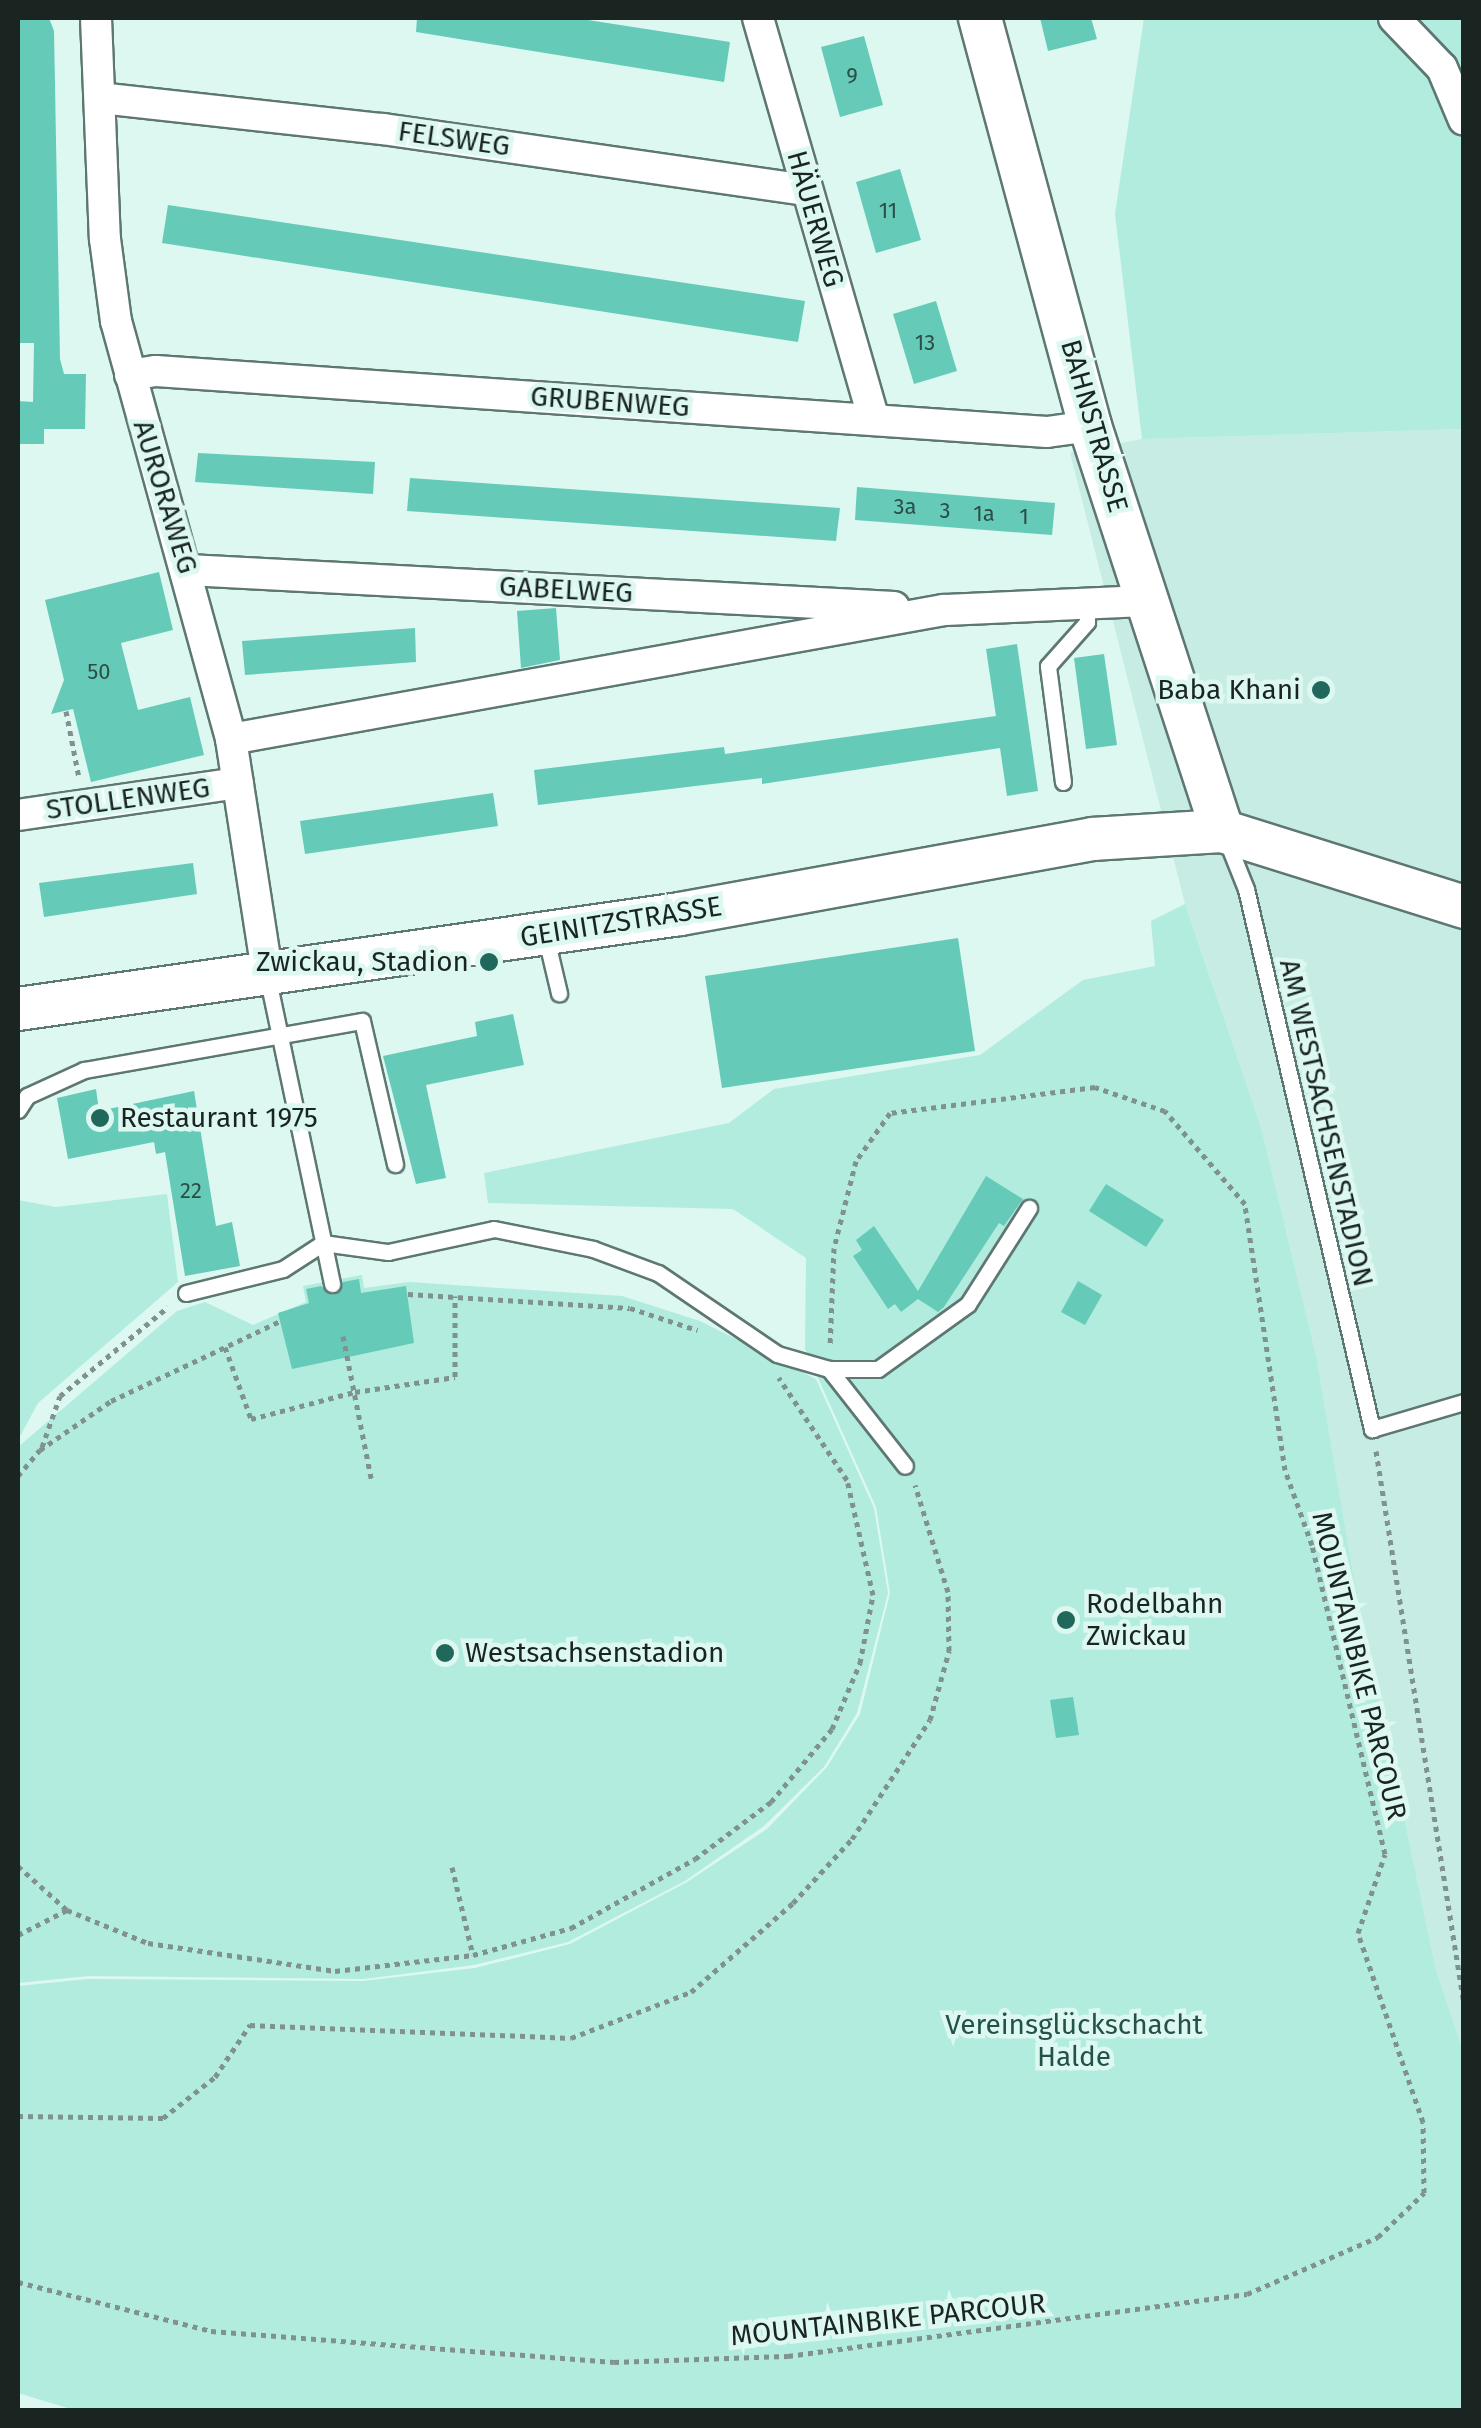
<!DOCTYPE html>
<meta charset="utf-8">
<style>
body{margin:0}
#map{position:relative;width:1481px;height:2428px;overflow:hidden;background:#dcf8f1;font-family:"Fira Sans",sans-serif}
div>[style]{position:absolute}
.built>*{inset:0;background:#c7ece4}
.green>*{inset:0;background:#b1ecdf}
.building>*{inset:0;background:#65cbb8}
.path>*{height:5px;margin-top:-2.5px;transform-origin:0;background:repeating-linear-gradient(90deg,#7f928d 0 5px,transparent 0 10px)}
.roads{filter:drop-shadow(2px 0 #5e7772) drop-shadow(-2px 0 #5e7772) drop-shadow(0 2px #5e7772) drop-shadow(0 -2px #5e7772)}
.service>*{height:15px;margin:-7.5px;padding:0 7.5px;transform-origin:7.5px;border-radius:7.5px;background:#fff}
.minor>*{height:30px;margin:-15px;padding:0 15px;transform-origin:15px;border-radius:15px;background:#fff}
.secondary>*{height:42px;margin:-21px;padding:0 21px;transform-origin:21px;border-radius:21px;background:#fff}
.dots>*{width:28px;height:28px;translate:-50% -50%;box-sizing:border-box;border:5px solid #dcf8f1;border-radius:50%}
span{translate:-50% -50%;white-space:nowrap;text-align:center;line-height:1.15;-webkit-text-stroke:9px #dcf8f1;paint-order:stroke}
.number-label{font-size:22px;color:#2d4e48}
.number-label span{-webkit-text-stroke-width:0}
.street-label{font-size:28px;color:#1a2522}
.poi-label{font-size:28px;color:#1a2522}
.right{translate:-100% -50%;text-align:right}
.left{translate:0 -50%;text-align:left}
.park-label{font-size:28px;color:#245149}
.frame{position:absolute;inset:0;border:20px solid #1a2522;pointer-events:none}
</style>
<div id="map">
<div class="built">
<i style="clip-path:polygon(1463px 429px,1463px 2051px,1436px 1970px,1353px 1573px,1316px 1355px,1261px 1127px,1185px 904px,1070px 453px,1142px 439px)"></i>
</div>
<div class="green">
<i style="clip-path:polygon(1144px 18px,1463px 18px,1463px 429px,1142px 439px,1115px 214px)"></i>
<i style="clip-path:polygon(1185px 904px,1261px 1127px,1316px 1355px,1353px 1573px,1436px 1970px,1463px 2051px,1463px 2410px,74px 2410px,18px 2393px,18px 1986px,88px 1979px,363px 1981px,475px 1968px,570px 1944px,687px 1882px,767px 1829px,827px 1767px,860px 1714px,890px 1593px,876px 1507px,805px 1349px,806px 1258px,733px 1209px,488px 1203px,484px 1173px,729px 1123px,774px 1089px,980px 1055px,1083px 980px,1155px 966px,1151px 921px)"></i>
<i style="clip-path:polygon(167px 1194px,178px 1282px,38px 1403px,18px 1440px,18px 1200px,56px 1207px)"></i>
<i style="clip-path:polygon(362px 1275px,364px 1288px,409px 1282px,622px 1296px,700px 1321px,816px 1379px,874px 1508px,888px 1593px,857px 1713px,824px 1767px,764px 1826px,685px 1881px,568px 1942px,474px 1965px,364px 1979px,89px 1976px,18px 1983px,18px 1447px,177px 1311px,205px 1302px,253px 1325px,306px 1302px,303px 1286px)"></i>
</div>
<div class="building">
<i style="clip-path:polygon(18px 18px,49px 18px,54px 31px,60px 359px,64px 374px,86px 374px,85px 429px,44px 429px,44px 444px,18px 444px,18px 401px,33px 402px,34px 343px,18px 343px)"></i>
<i style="clip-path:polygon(417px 18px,575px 18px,730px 42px,724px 82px,416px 32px)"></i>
<i style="clip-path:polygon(1040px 18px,1091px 18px,1097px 39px,1048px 51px)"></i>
<i style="clip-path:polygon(864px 36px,883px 105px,840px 117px,821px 47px)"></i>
<i style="clip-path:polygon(900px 169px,921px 240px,876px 253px,856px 182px)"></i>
<i style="clip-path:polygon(168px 205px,805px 301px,798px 342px,162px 243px)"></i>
<i style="clip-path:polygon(936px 301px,957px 371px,914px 384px,893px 314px)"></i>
<i style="clip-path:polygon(198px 453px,375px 462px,373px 494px,195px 482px)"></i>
<i style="clip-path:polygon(410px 478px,840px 508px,836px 541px,407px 511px)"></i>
<i style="clip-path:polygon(857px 487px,1055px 503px,1052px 535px,855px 520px)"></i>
<i style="clip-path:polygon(159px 572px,173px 630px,121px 643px,138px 710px,190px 697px,204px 755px,91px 782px,73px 709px,51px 714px,64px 680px,45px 600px)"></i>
<i style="clip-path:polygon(556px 608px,560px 660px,521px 668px,517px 611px)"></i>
<i style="clip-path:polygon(415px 628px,416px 662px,245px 675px,242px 641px)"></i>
<i style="clip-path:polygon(1017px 644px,1038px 791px,1007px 796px,1000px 748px,762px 784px,762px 778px,538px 805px,534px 770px,724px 747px,725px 754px,996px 716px,986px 649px)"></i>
<i style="clip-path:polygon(1104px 654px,1117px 745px,1086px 749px,1074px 658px)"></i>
<i style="clip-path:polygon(493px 793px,498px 826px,305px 854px,300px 821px)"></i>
<i style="clip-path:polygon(193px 863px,197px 894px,44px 917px,39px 883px)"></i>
<i style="clip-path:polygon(958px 938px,975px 1051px,722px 1088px,705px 976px)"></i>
<i style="clip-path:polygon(513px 1014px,524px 1065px,426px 1085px,446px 1178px,416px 1184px,383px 1056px,477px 1036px,475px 1022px)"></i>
<i style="clip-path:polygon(96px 1089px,99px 1111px,194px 1091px,216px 1226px,232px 1222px,240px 1266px,185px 1276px,165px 1152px,156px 1154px,154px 1142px,68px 1159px,57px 1098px)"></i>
<i style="clip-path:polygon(986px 1176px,1023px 1199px,1004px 1226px,999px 1223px,944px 1307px,938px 1312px,918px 1299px,901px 1312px,895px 1304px,888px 1309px,853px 1256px,862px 1250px,856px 1240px,874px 1226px,918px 1291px)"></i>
<i style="clip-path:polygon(1106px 1184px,1164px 1220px,1146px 1247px,1089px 1211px)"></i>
<i style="clip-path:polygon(359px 1279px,361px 1293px,406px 1286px,414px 1343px,292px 1369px,278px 1313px,309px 1303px,306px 1289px,321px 1286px,333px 1295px,343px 1282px)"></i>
<i style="clip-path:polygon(1078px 1281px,1102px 1295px,1085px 1325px,1061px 1312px)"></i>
<i style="clip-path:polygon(1073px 1697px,1079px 1735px,1056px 1738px,1050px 1700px)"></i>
</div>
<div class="path">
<i style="left:66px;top:711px;width:68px;rotate:79deg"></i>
<i style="left:408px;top:1294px;width:222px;rotate:3.6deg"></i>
<i style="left:630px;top:1308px;width:71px;rotate:18.2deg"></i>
<i style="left:343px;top:1336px;width:149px;rotate:78.8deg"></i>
<i style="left:225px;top:1347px;width:77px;rotate:70.1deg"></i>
<i style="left:251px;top:1419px;width:107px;rotate:-14.6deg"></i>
<i style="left:355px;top:1392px;width:101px;rotate:-8.5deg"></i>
<i style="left:455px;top:1377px;width:81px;rotate:-90deg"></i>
<i style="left:42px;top:1447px;width:54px;rotate:-70.6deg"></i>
<i style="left:60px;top:1396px;width:140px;rotate:-39.5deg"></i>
<i style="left:1376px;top:1451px;width:560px;rotate:80.96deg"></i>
<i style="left:18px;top:1476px;width:34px;rotate:-50deg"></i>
<i style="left:40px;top:1450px;width:86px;rotate:-34.6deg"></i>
<i style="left:111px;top:1401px;width:187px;rotate:-25.3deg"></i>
<i style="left:18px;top:1866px;width:66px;rotate:41.9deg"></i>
<i style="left:452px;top:1867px;width:90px;rotate:76.6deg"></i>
<i style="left:18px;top:1935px;width:55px;rotate:-27deg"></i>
<i style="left:67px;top:1910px;width:87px;rotate:22.2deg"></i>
<i style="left:148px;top:1943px;width:189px;rotate:8.5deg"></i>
<i style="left:335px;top:1971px;width:139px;rotate:-6.6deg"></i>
<i style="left:473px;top:1955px;width:102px;rotate:-15.4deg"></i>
<i style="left:571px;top:1928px;width:142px;rotate:-29.1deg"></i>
<i style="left:695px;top:1859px;width:95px;rotate:-36.9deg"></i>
<i style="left:771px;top:1802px;width:95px;rotate:-50.1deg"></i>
<i style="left:832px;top:1729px;width:72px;rotate:-67deg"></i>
<i style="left:860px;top:1663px;width:69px;rotate:-79.2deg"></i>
<i style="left:873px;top:1595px;width:118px;rotate:-102.7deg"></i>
<i style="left:847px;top:1480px;width:123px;rotate:-123.7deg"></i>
<i style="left:18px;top:2116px;width:145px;rotate:0.8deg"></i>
<i style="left:163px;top:2118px;width:66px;rotate:-38.3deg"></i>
<i style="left:215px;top:2077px;width:63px;rotate:-56.1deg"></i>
<i style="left:250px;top:2025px;width:321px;rotate:2.3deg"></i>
<i style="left:571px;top:2038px;width:129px;rotate:-21deg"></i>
<i style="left:691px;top:1992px;width:135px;rotate:-41.1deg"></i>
<i style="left:793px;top:1903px;width:87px;rotate:-47.3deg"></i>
<i style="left:852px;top:1839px;width:142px;rotate:-56.8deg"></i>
<i style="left:930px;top:1720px;width:72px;rotate:-74.6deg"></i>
<i style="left:949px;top:1651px;width:59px;rotate:-91deg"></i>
<i style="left:948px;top:1592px;width:112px;rotate:-107.1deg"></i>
<i style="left:18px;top:2282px;width:199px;rotate:14.2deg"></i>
<i style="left:211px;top:2331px;width:404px;rotate:4.4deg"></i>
<i style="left:614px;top:2362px;width:174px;rotate:-2deg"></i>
<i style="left:788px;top:2356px;width:463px;rotate:-7.7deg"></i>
<i style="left:1247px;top:2294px;width:143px;rotate:-23.5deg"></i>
<i style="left:1378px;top:2237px;width:64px;rotate:-43.7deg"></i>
<i style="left:1424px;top:2193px;width:71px;rotate:-90.8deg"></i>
<i style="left:1423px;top:2122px;width:200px;rotate:-109deg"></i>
<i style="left:1358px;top:1933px;width:83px;rotate:-71.1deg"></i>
<i style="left:1385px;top:1854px;width:318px;rotate:-103.3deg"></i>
<i style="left:1312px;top:1545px;width:80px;rotate:-109.8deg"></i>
<i style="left:1285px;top:1470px;width:269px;rotate:-98.6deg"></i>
<i style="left:1245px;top:1204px;width:123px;rotate:-130.7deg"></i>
<i style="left:1165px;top:1111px;width:74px;rotate:-161.1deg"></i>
<i style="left:1095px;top:1087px;width:207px;rotate:172.8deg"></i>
<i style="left:890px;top:1113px;width:59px;rotate:125.3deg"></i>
<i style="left:856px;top:1161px;width:90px;rotate:104.2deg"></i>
<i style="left:834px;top:1248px;width:98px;rotate:92.3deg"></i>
</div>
<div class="roads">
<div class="service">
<i style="left:1063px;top:782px;width:117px;rotate:-97.4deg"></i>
<i style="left:1048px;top:666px;width:59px;rotate:-48.4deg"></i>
<i style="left:1087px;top:622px;width:14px;rotate:-90deg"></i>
<i style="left:1226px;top:839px;width:54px;rotate:68.2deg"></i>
<i style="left:1246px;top:889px;width:555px;rotate:76.87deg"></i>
<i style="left:1372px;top:1429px;width:96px;rotate:-16.4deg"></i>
<i style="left:546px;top:938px;width:57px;rotate:76.7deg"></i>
<i style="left:267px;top:975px;width:316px;rotate:78.1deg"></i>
<i style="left:18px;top:1110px;width:17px;rotate:-57deg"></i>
<i style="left:27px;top:1096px;width:63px;rotate:-24.5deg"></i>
<i style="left:84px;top:1070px;width:282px;rotate:-10deg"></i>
<i style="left:362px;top:1021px;width:147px;rotate:77deg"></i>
<i style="left:186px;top:1293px;width:100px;rotate:-13.9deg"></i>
<i style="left:283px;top:1269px;width:48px;rotate:-33deg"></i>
<i style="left:323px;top:1243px;width:66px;rotate:7.9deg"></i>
<i style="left:388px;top:1252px;width:108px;rotate:-12.2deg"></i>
<i style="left:494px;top:1229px;width:101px;rotate:11.4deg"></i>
<i style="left:593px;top:1249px;width:69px;rotate:20.3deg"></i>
<i style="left:658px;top:1273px;width:144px;rotate:34.2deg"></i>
<i style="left:777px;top:1354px;width:54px;rotate:16.1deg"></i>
<i style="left:829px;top:1369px;width:49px"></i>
<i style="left:878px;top:1369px;width:111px;rotate:-35.8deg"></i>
<i style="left:968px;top:1304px;width:114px;rotate:-57.6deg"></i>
<i style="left:829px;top:1369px;width:123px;rotate:51.9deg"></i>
</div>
<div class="minor">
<i style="left:96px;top:18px;width:221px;rotate:87.7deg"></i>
<i style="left:105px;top:239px;width:83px;rotate:82.4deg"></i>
<i style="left:116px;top:321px;width:434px;rotate:74.6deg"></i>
<i style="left:231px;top:739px;width:236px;rotate:81.2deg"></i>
<i style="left:758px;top:18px;width:418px;rotate:73.9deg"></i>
<i style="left:1394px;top:18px;width:69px;rotate:46.2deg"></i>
<i style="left:1442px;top:68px;width:56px;rotate:67.1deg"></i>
<i style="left:100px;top:98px;width:285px;rotate:6.3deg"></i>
<i style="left:383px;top:129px;width:427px;rotate:8.2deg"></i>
<i style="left:130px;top:375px;width:26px;rotate:-9deg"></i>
<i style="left:156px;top:371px;width:893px;rotate:3.92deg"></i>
<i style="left:1047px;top:432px;width:43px;rotate:-7.9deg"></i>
<i style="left:188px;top:570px;width:707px;rotate:3deg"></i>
<i style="left:231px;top:739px;width:725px;rotate:-10.26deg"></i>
<i style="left:944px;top:610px;width:202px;rotate:-2.6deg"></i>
<i style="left:18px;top:815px;width:222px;rotate:-8.3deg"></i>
</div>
<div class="secondary">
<i style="left:980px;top:18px;width:423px;rotate:74.9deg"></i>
<i style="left:1090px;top:426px;width:426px;rotate:71.9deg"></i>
<i style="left:18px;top:1009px;width:669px;rotate:-8.17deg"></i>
<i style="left:680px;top:914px;width:419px;rotate:-10.3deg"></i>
<i style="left:1092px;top:839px;width:130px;rotate:-3.5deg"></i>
<i style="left:1222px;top:831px;width:254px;rotate:17.4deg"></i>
</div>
</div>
<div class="dots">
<i style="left:1321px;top:690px;background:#21685c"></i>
<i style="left:489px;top:962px;background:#21685c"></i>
<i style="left:100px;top:1118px;background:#21685c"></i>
<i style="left:1066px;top:1620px;background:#21685c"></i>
<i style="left:445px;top:1653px;background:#21685c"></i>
</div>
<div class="number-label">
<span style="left:852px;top:76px">9</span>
<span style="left:888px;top:211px">11</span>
<span style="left:925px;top:343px">13</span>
<span style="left:905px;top:507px">3a</span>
<span style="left:945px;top:511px">3</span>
<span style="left:984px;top:514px">1a</span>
<span style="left:1024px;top:517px">1</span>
<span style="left:99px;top:672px">50</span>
<span style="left:191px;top:1191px">22</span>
</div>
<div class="street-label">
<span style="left:454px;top:139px;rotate:8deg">FELSWEG</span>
<span style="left:815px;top:219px;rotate:74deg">HÄUERWEG</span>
<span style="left:610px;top:402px;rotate:4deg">GRUBENWEG</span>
<span style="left:1094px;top:426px;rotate:74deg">BAHNSTRASSE</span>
<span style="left:165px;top:497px;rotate:73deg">AURORAWEG</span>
<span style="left:566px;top:590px;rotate:3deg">GABELWEG</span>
<span style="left:128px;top:799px;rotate:-8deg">STOLLENWEG</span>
<span style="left:621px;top:922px;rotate:-9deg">GEINITZSTRASSE</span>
<span style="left:1326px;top:1123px;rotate:77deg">AM WESTSACHSENSTADION</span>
<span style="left:1359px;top:1666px;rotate:76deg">MOUNTAINBIKE PARCOUR</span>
<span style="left:888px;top:2320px;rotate:-6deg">MOUNTAINBIKE PARCOUR</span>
</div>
<div class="poi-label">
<span class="right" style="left:1301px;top:690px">Baba Khani</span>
<span class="right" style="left:469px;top:962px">Zwickau, Stadion</span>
<span class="left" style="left:120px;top:1118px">Restaurant 1975</span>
<span class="left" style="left:1086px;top:1620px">Rodelbahn<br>Zwickau</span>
<span class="left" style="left:465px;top:1653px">Westsachsenstadion</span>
</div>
<div class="park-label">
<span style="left:1074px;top:2041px">Vereinsglückschacht<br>Halde</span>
</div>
<div class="frame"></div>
</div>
